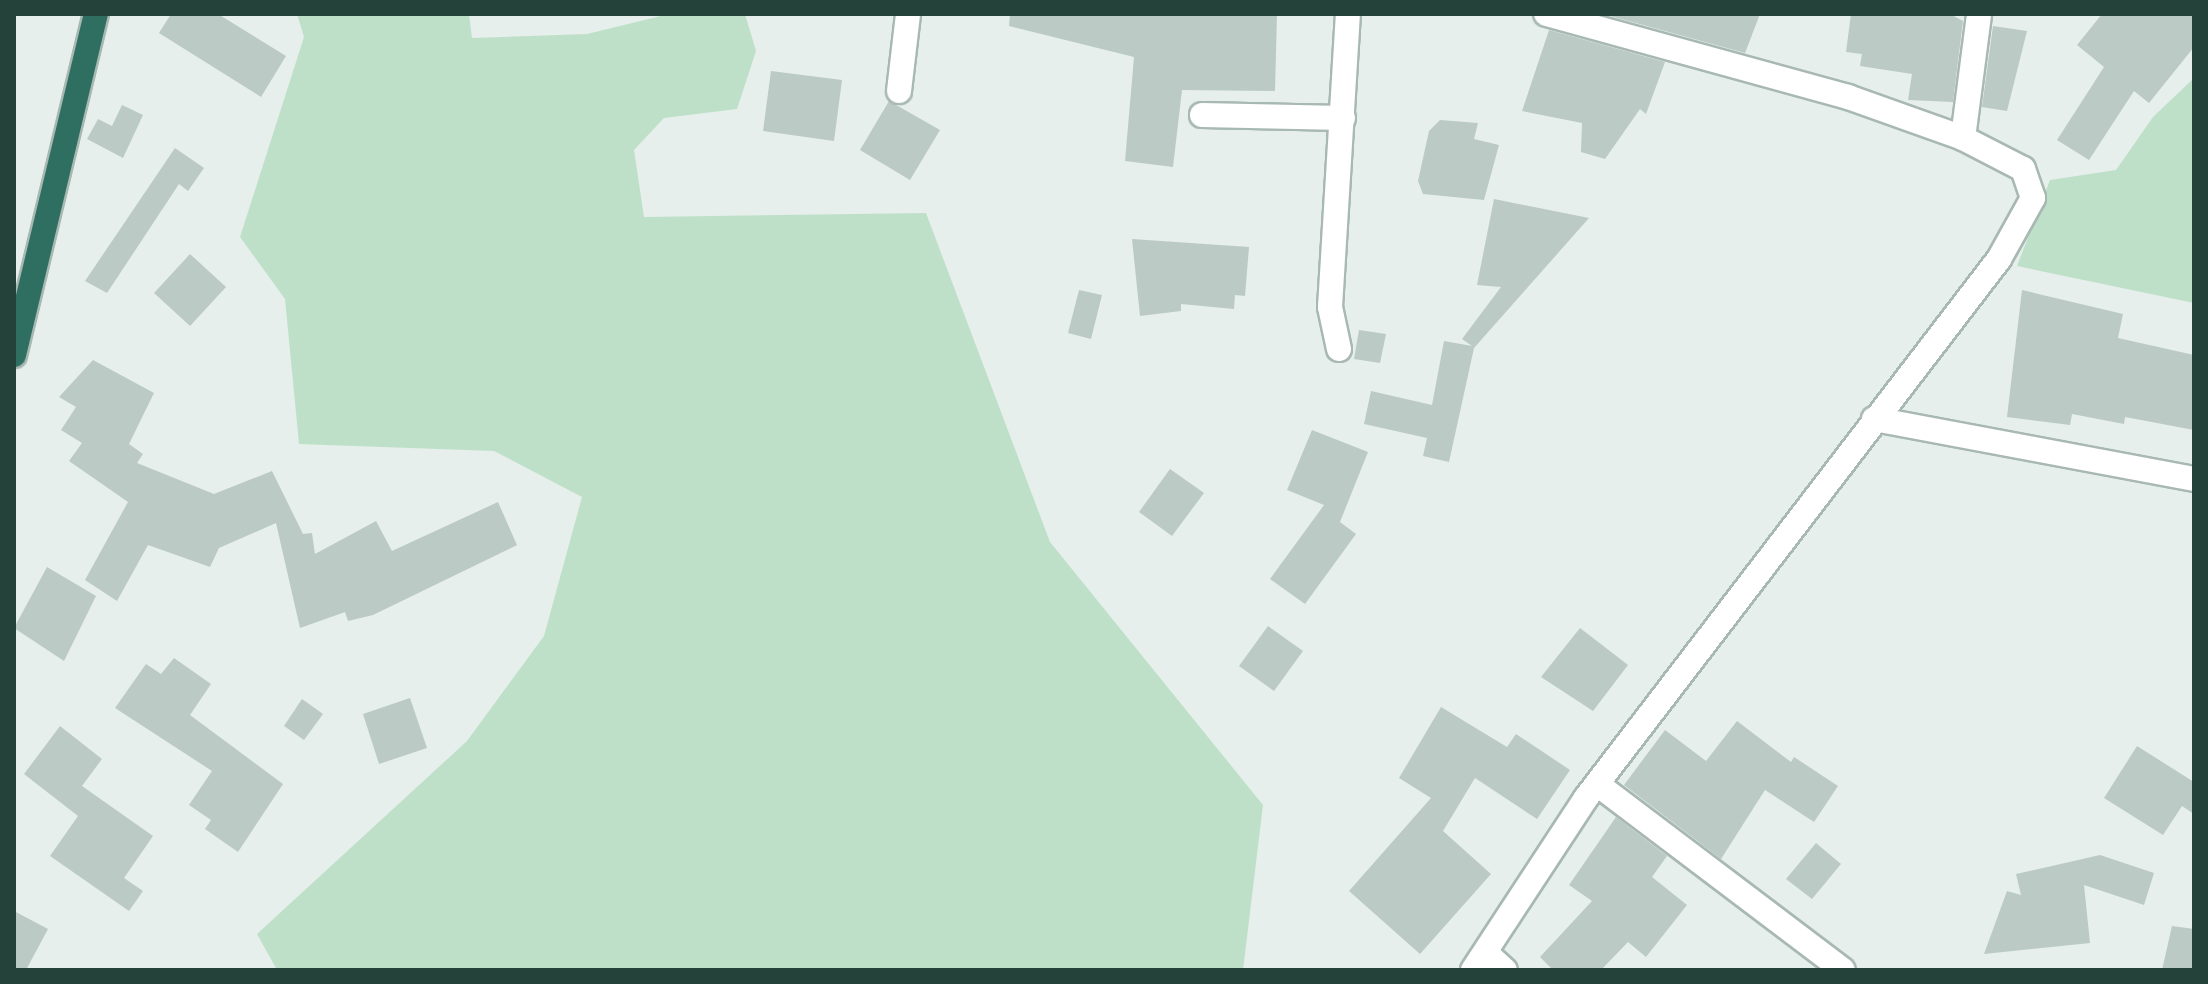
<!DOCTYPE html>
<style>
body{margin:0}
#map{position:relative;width:2208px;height:984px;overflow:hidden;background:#e6efeb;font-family:Manrope,sans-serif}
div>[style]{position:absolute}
.green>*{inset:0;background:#bfe0c8}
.building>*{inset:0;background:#bbcac4}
.roads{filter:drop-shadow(2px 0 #a8b8b2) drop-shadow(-2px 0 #a8b8b2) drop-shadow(0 2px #a8b8b2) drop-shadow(0 -2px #a8b8b2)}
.minor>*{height:24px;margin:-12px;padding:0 12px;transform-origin:12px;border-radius:12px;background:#fff}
.highway>*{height:24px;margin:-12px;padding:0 12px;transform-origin:12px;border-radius:12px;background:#2f6f62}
span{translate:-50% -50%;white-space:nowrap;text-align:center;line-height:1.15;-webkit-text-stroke:8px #f7fbf9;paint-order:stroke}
.frame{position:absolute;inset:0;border:16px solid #24423a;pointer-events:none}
</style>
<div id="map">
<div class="green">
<i style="clip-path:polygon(297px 14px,469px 14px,472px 38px,587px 34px,669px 14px,745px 14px,756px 51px,737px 109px,664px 118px,634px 150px,644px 217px,926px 213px,1050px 542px,1263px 805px,1243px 970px,277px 970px,257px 934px,467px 741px,544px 636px,582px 497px,494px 451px,299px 444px,285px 299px,240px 237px,304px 37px)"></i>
<i style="clip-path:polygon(2194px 78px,2194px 303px,2017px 266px,2050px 180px,2116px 170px,2153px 117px)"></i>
</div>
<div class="building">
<i style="clip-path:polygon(171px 14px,218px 14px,286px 56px,261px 97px,159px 33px)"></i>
<i style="clip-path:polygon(1010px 14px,1277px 14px,1275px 91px,1182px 90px,1173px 167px,1125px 161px,1134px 57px,1009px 26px)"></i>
<i style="clip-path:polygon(1603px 14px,1760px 14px,1745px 53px)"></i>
<i style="clip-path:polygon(1851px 14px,1950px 14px,1963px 21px,1953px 102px,1908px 100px,1912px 74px,1860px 66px,1862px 54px,1846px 52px)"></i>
<i style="clip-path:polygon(2102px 14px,2194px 14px,2194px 47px,2149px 103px,2134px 91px,2089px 160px,2057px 140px,2104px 67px,2077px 45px)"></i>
<i style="clip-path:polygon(1993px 26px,2027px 31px,2007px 111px,1982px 107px)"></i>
<i style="clip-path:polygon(1549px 30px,1665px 62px,1646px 114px,1640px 109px,1605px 159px,1581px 152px,1582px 123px,1522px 111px)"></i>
<i style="clip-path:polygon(771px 71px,842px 80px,834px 141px,763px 131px)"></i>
<i style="clip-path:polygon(889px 101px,940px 130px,910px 180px,860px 150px)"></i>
<i style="clip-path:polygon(122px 105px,143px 115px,123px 158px,87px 139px,98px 119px,112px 126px)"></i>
<i style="clip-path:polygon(1440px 120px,1478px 123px,1474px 139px,1499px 145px,1484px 200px,1423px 194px,1418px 181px,1429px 131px)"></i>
<i style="clip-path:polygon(175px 148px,204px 168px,188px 191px,179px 184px,107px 293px,85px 281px)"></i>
<i style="clip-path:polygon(1494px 199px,1589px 218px,1474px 348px,1449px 462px,1423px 456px,1427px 438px,1364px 424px,1371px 391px,1432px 405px,1444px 341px,1472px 346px,1462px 339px,1501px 287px,1477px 285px)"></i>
<i style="clip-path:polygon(1132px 239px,1249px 247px,1245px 296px,1235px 295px,1234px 309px,1181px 304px,1181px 311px,1140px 316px)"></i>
<i style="clip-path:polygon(190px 254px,226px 287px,190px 326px,154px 293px)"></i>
<i style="clip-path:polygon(1079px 290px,1102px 295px,1091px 339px,1068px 333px)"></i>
<i style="clip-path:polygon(2022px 290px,2123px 314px,2118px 338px,2194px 355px,2194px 430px,2125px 417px,2124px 424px,2072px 414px,2070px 425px,2007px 417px)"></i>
<i style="clip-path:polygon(1359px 330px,1386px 334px,1380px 363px,1354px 359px)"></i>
<i style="clip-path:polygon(93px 360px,154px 393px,129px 444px,143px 454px,137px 463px,214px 494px,272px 471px,303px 534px,312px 533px,315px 554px,376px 521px,392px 551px,498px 502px,517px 545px,373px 615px,348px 621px,345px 612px,300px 628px,276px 523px,219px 548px,210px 567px,148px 545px,117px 601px,85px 580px,128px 502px,69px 461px,82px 443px,61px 430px,76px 407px,59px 397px)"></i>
<i style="clip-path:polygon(1312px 430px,1368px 452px,1340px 522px,1356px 534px,1305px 604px,1270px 579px,1324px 505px,1287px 490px)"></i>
<i style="clip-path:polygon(1170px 469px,1204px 493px,1172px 536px,1139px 512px)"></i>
<i style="clip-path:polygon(47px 567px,96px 596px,64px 661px,14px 628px)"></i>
<i style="clip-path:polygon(1268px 626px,1303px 651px,1274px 691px,1239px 666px)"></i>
<i style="clip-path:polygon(1580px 628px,1628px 665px,1593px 711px,1541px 677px)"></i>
<i style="clip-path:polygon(174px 658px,211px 684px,190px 715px,283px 784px,238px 852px,205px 829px,211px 820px,189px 805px,212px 771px,115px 708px,146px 664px,161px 674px)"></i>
<i style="clip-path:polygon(410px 698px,427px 748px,379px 764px,363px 714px)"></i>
<i style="clip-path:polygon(302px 699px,323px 714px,304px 740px,284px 726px)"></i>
<i style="clip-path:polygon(1441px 707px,1507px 747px,1516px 734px,1570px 770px,1537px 819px,1475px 778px,1443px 831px,1491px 874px,1420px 954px,1349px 891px,1431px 798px,1399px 778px)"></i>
<i style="clip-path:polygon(1737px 721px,1791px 762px,1794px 757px,1838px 786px,1814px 822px,1765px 790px,1721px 859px,1624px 785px,1665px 730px,1706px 761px)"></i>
<i style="clip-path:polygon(60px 726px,102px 759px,82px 786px,153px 836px,124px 878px,143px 891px,129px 911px,50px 856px,78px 816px,24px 774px)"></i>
<i style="clip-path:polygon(2137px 746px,2194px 782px,2194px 814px,2182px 806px,2163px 835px,2104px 798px)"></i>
<i style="clip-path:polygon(1616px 817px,1667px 856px,1652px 877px,1687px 905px,1646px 957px,1628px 942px,1601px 970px,1553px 970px,1540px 957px,1592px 901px,1569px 885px)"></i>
<i style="clip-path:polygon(1816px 843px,1841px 864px,1812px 899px,1786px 879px)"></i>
<i style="clip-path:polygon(2100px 855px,2154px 873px,2144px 905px,2084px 885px,2090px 943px,1984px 954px,2007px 891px,2021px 895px,2016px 874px)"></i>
<i style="clip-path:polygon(14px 911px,48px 929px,26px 970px,14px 970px)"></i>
<i style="clip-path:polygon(2172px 926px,2194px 929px,2194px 970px,2162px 970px)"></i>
</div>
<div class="roads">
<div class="minor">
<i style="left:899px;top:91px;width:78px;rotate:-83.3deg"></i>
<i style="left:1202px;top:115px;width:141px;rotate:1.2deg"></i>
<i style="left:1963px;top:138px;width:125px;rotate:-82.6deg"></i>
<i style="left:1339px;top:349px;width:43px;rotate:-102.1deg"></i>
<i style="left:1330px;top:307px;width:294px;rotate:-86.5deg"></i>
<i style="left:1874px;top:419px;width:326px;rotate:10.6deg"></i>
<i style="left:1597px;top:784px;width:308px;rotate:37.1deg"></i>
<i style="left:1487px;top:954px;width:24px;rotate:42deg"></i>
<i style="left:1473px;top:970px;width:206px;rotate:-56.7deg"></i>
<i style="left:1586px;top:798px;width:679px;rotate:-52.54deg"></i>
<i style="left:1999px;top:259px;width:70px;rotate:-60.9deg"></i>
<i style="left:2033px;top:198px;width:31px;rotate:-109deg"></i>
<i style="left:2023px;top:169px;width:68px;rotate:-152.7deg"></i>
<i style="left:1963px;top:138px;width:122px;rotate:-160.4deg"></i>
<i style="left:1848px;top:97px;width:313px;rotate:-164.6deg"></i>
</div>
<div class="highway">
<i style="left:14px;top:355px;width:351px;rotate:-76.5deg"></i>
</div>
</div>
<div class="frame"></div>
</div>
